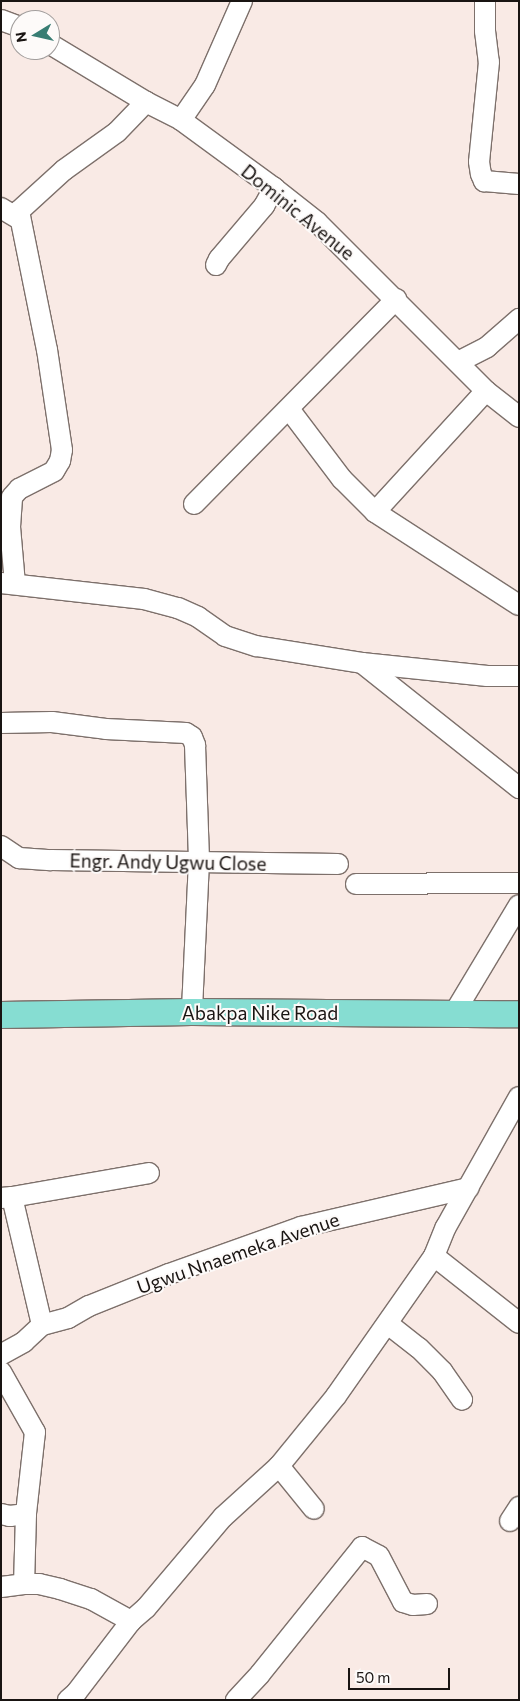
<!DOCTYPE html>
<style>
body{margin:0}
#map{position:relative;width:520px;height:1701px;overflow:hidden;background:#f9eae5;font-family:Commissioner,sans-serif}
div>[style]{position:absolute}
.roads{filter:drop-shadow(1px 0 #7d706b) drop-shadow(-1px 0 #7d706b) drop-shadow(0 1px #7d706b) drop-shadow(0 -1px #7d706b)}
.minor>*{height:20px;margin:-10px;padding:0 10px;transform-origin:10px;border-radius:10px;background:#fff}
.major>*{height:26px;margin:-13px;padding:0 13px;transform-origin:13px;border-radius:13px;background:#86ddd2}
span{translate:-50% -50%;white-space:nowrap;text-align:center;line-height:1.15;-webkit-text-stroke:4px #fdfaf9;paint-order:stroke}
.street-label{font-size:19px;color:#191412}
.frame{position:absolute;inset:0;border:2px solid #191412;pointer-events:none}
.north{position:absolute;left:10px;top:10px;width:50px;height:50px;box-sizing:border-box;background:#fdfaf9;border:1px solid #a29e9d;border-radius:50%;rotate:261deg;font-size:14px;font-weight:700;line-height:20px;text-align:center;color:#191412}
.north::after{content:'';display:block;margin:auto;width:18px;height:22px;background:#387d73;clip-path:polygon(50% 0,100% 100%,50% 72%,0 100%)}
.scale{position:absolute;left:348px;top:1668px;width:102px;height:22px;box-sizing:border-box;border:2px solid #191412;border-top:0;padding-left:6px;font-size:15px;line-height:18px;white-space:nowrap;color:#191412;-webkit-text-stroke:4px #fdfaf9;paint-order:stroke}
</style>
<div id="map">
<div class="roads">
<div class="minor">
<i style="left:485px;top:1px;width:30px;rotate:90deg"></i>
<i style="left:485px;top:31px;width:31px;rotate:83deg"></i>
<i style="left:489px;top:62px;width:100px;rotate:95.7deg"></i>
<i style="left:479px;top:162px;width:12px;rotate:81deg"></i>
<i style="left:481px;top:174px;width:8px;rotate:67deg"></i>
<i style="left:484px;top:181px;width:35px;rotate:5deg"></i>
<i style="left:1px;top:20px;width:20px;rotate:20deg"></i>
<i style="left:50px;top:44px;width:112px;rotate:31.1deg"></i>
<i style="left:146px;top:102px;width:39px;rotate:27deg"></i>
<i style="left:181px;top:120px;width:115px;rotate:36.2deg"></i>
<i style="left:274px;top:188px;width:55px;rotate:38.3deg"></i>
<i style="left:317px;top:222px;width:239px;rotate:45deg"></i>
<i style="left:486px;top:391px;width:42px;rotate:38.2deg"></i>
<i style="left:181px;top:120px;width:42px;rotate:-55.6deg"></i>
<i style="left:205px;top:85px;width:92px;rotate:-66.2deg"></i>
<i style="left:1px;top:208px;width:21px;rotate:31deg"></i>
<i style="left:216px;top:265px;width:7px;rotate:-63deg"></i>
<i style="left:219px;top:259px;width:70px;rotate:-49.7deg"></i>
<i style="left:264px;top:206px;width:21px;rotate:-61deg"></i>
<i style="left:458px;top:362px;width:33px;rotate:-27deg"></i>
<i style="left:487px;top:347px;width:43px;rotate:-41.2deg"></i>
<i style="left:289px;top:409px;width:88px;rotate:52.9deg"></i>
<i style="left:342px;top:479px;width:47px;rotate:45deg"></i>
<i style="left:375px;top:512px;width:171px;rotate:32.9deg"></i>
<i style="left:194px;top:504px;width:288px;rotate:-45.4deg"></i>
<i style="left:375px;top:512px;width:164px;rotate:-47.5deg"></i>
<i style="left:1px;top:583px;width:144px;rotate:6.4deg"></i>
<i style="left:144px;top:599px;width:35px;rotate:15deg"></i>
<i style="left:178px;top:608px;width:22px;rotate:24deg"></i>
<i style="left:198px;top:617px;width:33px;rotate:35deg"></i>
<i style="left:225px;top:636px;width:33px;rotate:18deg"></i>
<i style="left:256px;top:646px;width:107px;rotate:9.1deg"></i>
<i style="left:362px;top:663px;width:126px;rotate:5.9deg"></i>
<i style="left:487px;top:676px;width:32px"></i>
<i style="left:15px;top:584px;width:57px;rotate:-95deg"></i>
<i style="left:10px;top:527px;width:30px;rotate:-86deg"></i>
<i style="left:12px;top:497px;width:11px;rotate:-49deg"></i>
<i style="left:19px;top:489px;width:39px;rotate:-27deg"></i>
<i style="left:54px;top:471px;width:12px;rotate:-59deg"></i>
<i style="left:60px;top:461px;width:11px;rotate:-80deg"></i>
<i style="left:62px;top:450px;width:101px;rotate:-98.5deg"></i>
<i style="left:47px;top:350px;width:142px;rotate:-101.4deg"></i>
<i style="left:19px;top:211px;width:61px;rotate:-42.3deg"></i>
<i style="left:64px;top:170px;width:65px;rotate:-35.6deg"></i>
<i style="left:117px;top:132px;width:42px;rotate:-46deg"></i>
<i style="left:362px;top:663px;width:201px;rotate:38.5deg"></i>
<i style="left:1px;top:723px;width:51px;rotate:-1.1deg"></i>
<i style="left:52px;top:722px;width:54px;rotate:7.4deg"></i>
<i style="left:106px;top:729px;width:80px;rotate:2.9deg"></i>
<i style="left:186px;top:733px;width:7px;rotate:34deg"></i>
<i style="left:192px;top:737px;width:9px;rotate:69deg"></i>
<i style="left:195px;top:745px;width:116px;rotate:88deg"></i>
<i style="left:199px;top:861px;width:151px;rotate:92.7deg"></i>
<i style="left:1px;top:846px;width:22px;rotate:34deg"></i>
<i style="left:19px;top:858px;width:32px;rotate:4deg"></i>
<i style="left:51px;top:860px;width:287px;rotate:0.8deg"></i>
<i style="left:356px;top:884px;width:163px;rotate:-0.4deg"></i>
<i style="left:453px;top:1015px;width:128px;rotate:-59deg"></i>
<i style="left:12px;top:1197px;width:139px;rotate:-9.9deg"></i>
<i style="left:1px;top:1198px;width:11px;rotate:-5deg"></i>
<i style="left:12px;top:1197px;width:131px;rotate:76.8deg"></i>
<i style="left:42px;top:1325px;width:25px;rotate:137deg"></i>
<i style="left:24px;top:1342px;width:26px;rotate:151deg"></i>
<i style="left:434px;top:1256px;width:108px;rotate:38.2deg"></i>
<i style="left:388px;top:1324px;width:39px;rotate:38deg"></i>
<i style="left:419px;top:1348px;width:33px;rotate:45deg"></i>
<i style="left:442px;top:1371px;width:35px;rotate:55deg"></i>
<i style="left:42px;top:1325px;width:27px;rotate:-15deg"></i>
<i style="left:68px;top:1318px;width:24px;rotate:-30deg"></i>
<i style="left:89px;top:1306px;width:86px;rotate:-21.8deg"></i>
<i style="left:169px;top:1274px;width:140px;rotate:-19.6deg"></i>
<i style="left:301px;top:1227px;width:172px;rotate:-13.1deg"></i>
<i style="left:1px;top:1372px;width:69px;rotate:60.5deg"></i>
<i style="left:35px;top:1432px;width:82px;rotate:96.3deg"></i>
<i style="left:279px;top:1466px;width:55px;rotate:50.9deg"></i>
<i style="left:1px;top:1514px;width:9px;rotate:13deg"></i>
<i style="left:10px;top:1516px;width:16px;rotate:-7deg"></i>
<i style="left:26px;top:1514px;width:70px;rotate:91.6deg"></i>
<i style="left:510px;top:1521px;width:17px;rotate:-57deg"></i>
<i style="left:1px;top:1587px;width:23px;rotate:-7deg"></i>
<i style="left:24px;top:1584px;width:15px"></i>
<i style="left:39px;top:1584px;width:22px;rotate:13deg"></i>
<i style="left:60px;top:1589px;width:33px;rotate:18deg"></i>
<i style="left:91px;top:1599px;width:46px;rotate:28.8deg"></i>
<i style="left:68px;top:1700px;width:11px;rotate:-41deg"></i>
<i style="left:76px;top:1693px;width:91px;rotate:-52.6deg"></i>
<i style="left:131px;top:1621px;width:20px;rotate:-41deg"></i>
<i style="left:146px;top:1608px;width:119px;rotate:-49.8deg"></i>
<i style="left:223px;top:1517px;width:76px;rotate:-42.3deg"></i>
<i style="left:279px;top:1466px;width:90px;rotate:-50.8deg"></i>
<i style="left:336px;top:1396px;width:171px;rotate:-55deg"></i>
<i style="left:434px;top:1256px;width:31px;rotate:-68deg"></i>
<i style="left:446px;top:1227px;width:149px;rotate:-60.7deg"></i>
<i style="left:236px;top:1700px;width:35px;rotate:-47deg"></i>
<i style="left:260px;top:1674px;width:163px;rotate:-51.2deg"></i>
<i style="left:362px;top:1547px;width:19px;rotate:28deg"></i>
<i style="left:379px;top:1556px;width:52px;rotate:62.4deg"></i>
<i style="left:403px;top:1602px;width:10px;rotate:17deg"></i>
<i style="left:413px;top:1605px;width:14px;rotate:-4deg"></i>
</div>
<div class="major">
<i style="left:1px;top:1015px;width:191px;rotate:-0.9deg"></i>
<i style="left:192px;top:1012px;width:327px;rotate:0.4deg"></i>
</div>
</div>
<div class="street-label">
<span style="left:298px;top:212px;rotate:39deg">Dominic Avenue</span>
<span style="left:168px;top:862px;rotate:1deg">Engr. Andy Ugwu Close</span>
<span style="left:260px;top:1013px">Abakpa Nike Road</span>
<span style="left:238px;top:1253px;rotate:-19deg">Ugwu Nnaemeka Avenue</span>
</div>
<div class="frame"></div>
<div class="north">N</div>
<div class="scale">50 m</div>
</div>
